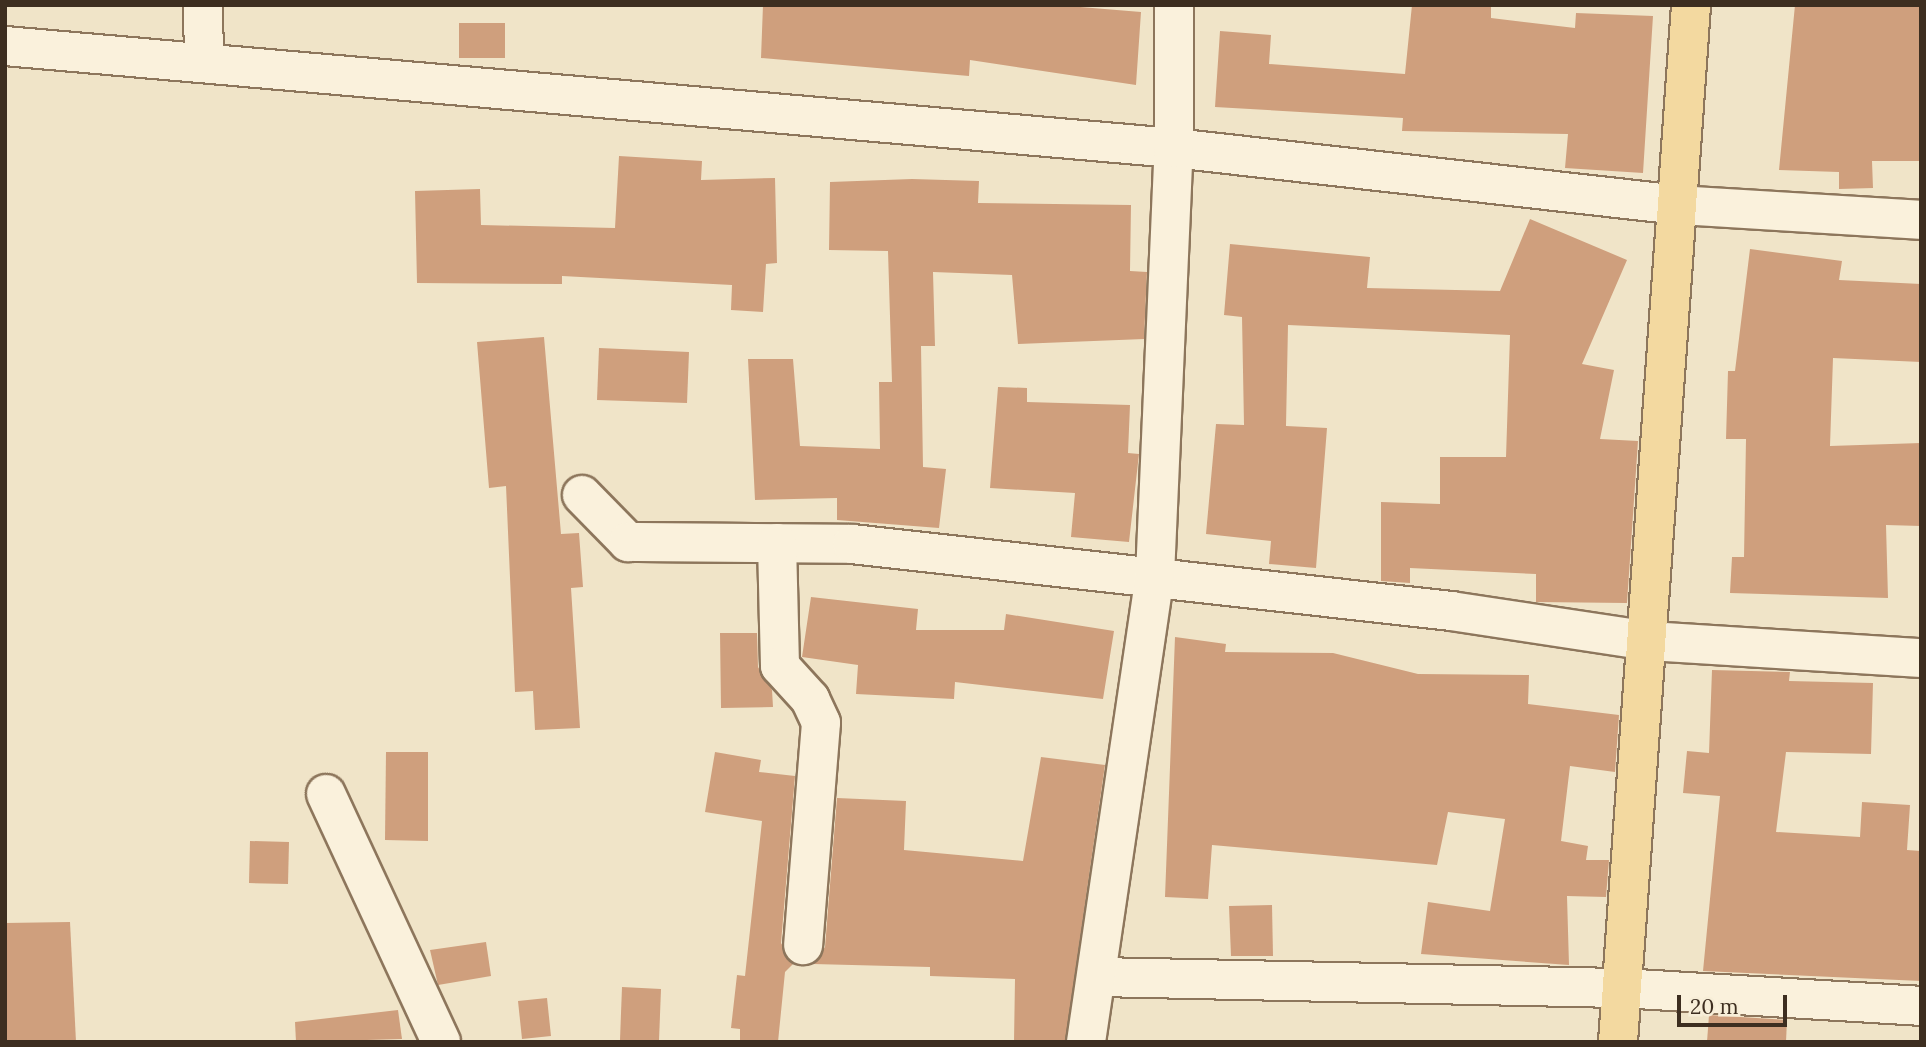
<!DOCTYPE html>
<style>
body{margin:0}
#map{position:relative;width:1926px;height:1047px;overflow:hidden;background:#f0e4c8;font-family:Lora,serif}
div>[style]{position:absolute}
.building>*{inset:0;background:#cf9f7d}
.roads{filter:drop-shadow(2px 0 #8d765c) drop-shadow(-2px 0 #8d765c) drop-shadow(0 2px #8d765c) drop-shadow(0 -2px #8d765c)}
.minor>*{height:38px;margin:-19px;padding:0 19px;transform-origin:19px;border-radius:19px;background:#faf1dc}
.major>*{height:38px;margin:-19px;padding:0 19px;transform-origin:19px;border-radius:19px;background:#f3d9a0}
span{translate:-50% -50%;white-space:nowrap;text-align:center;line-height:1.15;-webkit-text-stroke:7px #f7eed8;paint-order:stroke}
.frame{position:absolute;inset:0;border:7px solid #3d2e20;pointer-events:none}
.scale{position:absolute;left:1677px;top:995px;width:110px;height:32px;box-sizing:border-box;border:4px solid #3d2e20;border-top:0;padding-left:9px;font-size:21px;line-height:24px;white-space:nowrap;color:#3d2e20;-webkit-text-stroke:5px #f7eed8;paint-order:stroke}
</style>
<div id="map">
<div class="building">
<i style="clip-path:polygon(763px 5px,1056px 5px,1141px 12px,1136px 85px,970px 60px,969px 76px,761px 58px)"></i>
<i style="clip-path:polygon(1412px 5px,1491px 5px,1491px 18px,1575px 28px,1576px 13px,1653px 16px,1643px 173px,1565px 168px,1568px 134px,1402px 131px,1403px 118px,1215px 107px,1220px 31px,1271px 35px,1269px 64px,1405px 74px)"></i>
<i style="clip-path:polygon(1795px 5px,1921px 5px,1921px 161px,1872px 161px,1873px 188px,1839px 189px,1839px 172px,1779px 170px)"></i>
<i style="clip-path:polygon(459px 23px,505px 23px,505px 58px,459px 58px)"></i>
<i style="clip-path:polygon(619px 156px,702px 161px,701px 180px,775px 178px,777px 263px,766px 264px,763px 312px,731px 310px,732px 285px,562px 276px,562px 284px,417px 283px,415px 191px,480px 189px,481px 225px,615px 228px)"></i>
<i style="clip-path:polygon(912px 179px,979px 181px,978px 203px,1131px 205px,1130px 271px,1147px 272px,1144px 339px,1018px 344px,1012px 275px,933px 272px,935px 346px,921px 346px,923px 467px,946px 469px,939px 528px,837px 520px,837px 498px,755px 500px,748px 359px,793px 359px,800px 446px,880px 449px,879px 382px,892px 382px,888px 251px,829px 250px,830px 182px)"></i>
<i style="clip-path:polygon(1530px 219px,1627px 260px,1582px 364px,1614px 370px,1600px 439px,1638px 441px,1627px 603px,1536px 602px,1536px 574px,1410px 568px,1410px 583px,1381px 581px,1381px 502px,1440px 504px,1440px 457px,1506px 457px,1510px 335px,1288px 325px,1286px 426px,1327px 428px,1316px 568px,1269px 564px,1271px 541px,1206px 534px,1216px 424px,1244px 425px,1242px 317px,1224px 315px,1230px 244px,1370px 257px,1367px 288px,1500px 291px)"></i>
<i style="clip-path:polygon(1750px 249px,1842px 261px,1839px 280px,1921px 284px,1921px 362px,1833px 358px,1830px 446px,1921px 443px,1921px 526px,1886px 525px,1888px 598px,1730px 593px,1732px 557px,1744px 557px,1746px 439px,1726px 439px,1728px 371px,1735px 371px)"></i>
<i style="clip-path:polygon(544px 337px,561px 534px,579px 533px,583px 587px,571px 588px,580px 728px,535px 730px,533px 691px,515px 692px,506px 486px,489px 488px,477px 342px)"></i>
<i style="clip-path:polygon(599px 348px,689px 352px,687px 403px,597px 400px)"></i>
<i style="clip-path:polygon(998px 387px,1027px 388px,1027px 402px,1130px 405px,1128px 453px,1139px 454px,1129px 542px,1071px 537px,1075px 493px,990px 488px)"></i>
<i style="clip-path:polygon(811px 597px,918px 609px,916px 630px,1004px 630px,1006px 614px,1114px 631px,1103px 699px,955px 682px,954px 699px,856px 694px,858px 665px,802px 657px)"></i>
<i style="clip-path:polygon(720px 633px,757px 633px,758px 667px,772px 690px,773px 707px,721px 708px)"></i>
<i style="clip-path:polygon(1175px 637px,1226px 644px,1225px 652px,1333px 653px,1418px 674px,1529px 675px,1528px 704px,1619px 715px,1615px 772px,1570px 766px,1561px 841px,1588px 846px,1586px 860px,1609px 860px,1606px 897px,1567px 896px,1569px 965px,1421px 954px,1428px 902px,1490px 911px,1505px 819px,1448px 812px,1437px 865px,1212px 845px,1208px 899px,1165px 897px)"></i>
<i style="clip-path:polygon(1712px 670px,1790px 672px,1789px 681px,1873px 683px,1871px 754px,1786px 752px,1776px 832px,1860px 837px,1862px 802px,1910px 805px,1907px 850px,1921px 851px,1921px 981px,1703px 971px,1720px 796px,1683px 793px,1687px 751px,1709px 753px)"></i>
<i style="clip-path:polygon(386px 752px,428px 752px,428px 841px,385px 840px)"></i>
<i style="clip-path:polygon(715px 752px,761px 760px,759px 772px,795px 776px,781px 943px,793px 964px,785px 972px,778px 1042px,740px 1042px,740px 1029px,731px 1028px,737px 975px,745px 976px,762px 821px,705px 812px)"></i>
<i style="clip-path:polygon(1041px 757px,1105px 765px,1065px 1042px,1014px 1042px,1015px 979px,930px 976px,930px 967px,813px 964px,825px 947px,837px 798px,906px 801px,904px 850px,1023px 861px)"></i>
<i style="clip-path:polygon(250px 841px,289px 842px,288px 884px,249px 883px)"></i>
<i style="clip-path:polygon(1272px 905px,1273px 956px,1231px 956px,1229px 906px)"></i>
<i style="clip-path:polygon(70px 922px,76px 1042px,5px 1042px,5px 923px)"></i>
<i style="clip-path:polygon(486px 942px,491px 976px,438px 985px,430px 950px)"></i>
<i style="clip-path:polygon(622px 987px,661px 989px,659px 1041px,620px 1040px)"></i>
<i style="clip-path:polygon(547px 998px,551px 1036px,522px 1039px,518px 1001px)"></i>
<i style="clip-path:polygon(398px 1010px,402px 1039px,296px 1042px,295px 1022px)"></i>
<i style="clip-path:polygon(1709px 1015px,1787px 1020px,1786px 1042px,1707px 1042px)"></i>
</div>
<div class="roads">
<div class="minor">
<i style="left:203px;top:5px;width:56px;rotate:89deg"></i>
<i style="left:5px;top:46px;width:1173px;rotate:4.99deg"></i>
<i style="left:1174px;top:148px;width:508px;rotate:6.44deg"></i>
<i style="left:1679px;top:205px;width:242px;rotate:3.5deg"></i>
<i style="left:582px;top:495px;width:66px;rotate:45.6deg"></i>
<i style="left:628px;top:542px;width:224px;rotate:0.5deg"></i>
<i style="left:852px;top:544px;width:603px;rotate:6.38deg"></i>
<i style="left:1451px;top:611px;width:200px;rotate:8.6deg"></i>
<i style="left:1649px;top:641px;width:273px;rotate:3.6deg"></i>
<i style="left:777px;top:543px;width:123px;rotate:88.6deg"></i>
<i style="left:780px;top:666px;width:45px;rotate:47.7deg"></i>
<i style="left:810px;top:699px;width:26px;rotate:65deg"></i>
<i style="left:821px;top:723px;width:223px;rotate:94.6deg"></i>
<i style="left:326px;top:794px;width:273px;rotate:65.1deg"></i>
<i style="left:1098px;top:977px;width:522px;rotate:1.21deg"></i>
<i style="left:1620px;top:988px;width:302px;rotate:3.4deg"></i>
<i style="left:1086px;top:1042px;width:471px;rotate:-81.6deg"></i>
<i style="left:1155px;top:576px;width:428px;rotate:-87.5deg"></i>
<i style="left:1174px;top:148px;width:143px;rotate:-90deg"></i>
</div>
<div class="major">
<i style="left:1618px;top:1042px;width:1040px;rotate:-85.97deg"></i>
</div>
</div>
<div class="frame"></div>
<div class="scale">20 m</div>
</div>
